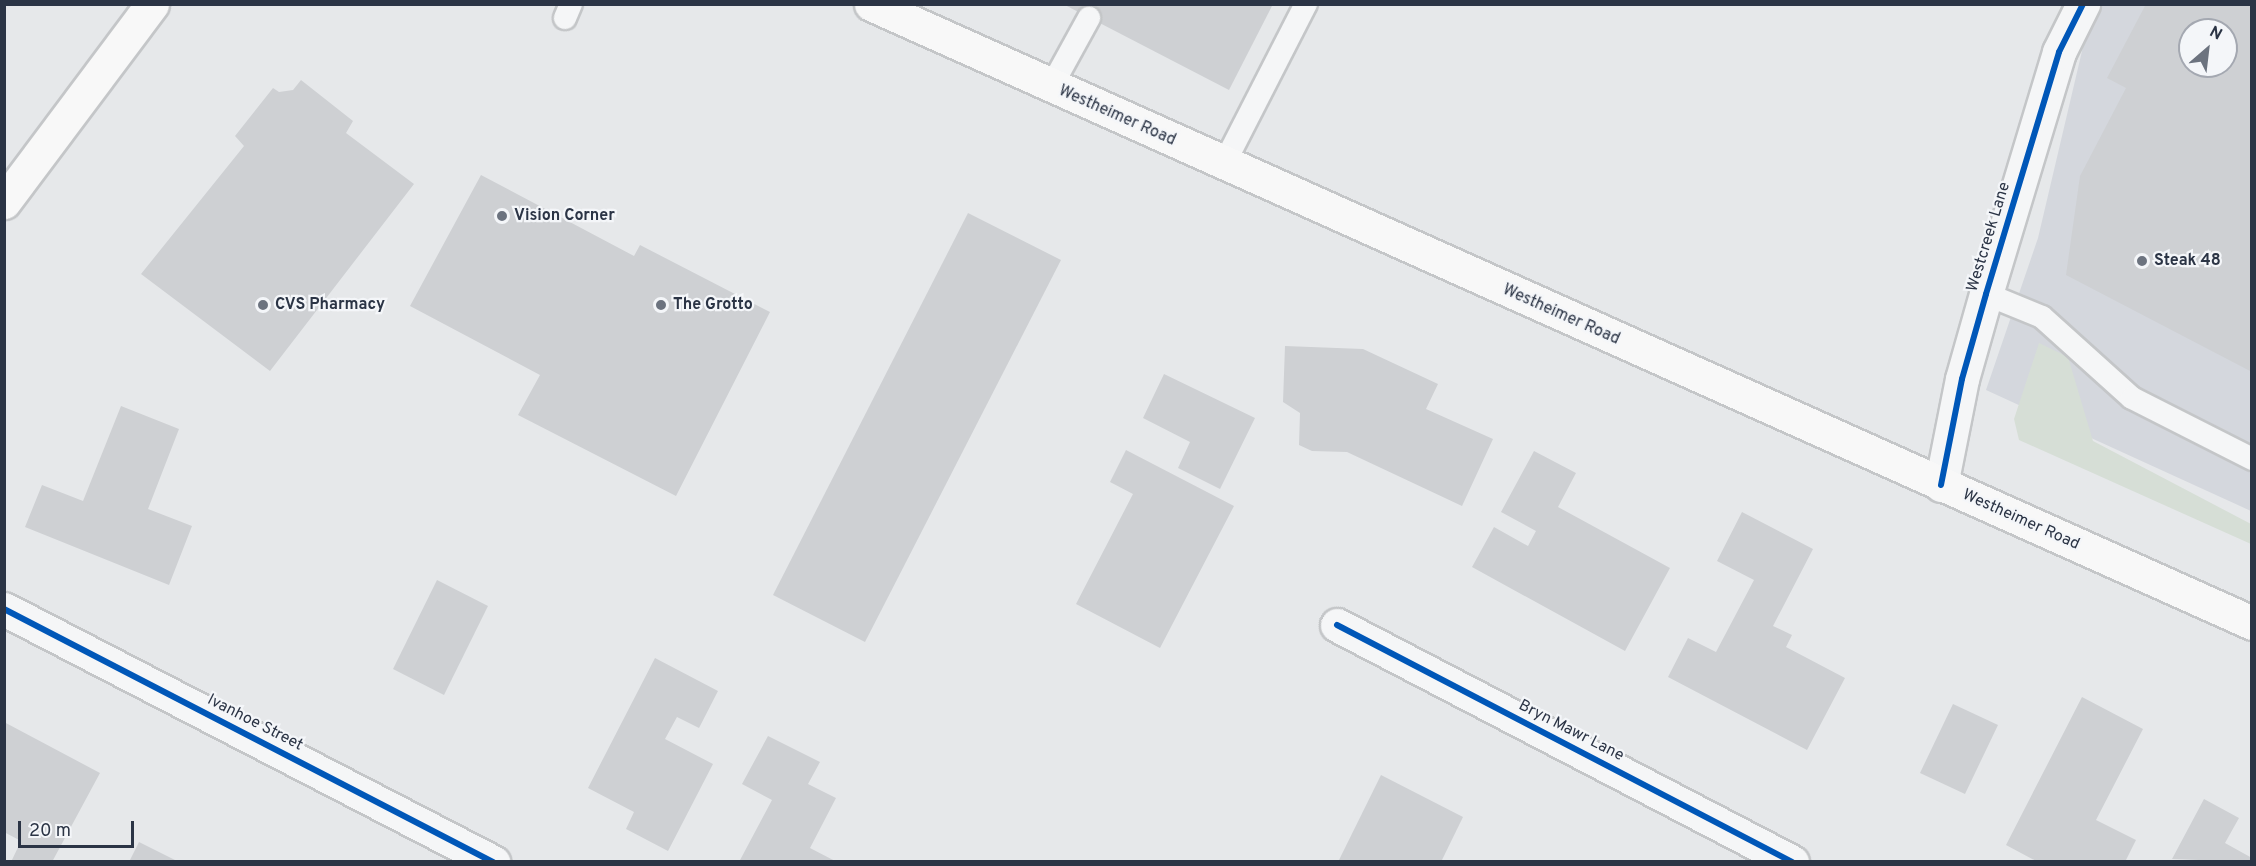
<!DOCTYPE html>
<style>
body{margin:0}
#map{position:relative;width:2256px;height:866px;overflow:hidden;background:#e6e8ea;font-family:Overpass,sans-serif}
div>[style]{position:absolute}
.built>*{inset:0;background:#d4d7dd}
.green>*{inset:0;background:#d6ded6}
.building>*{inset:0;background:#ced0d3}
.roads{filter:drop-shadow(2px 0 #c4c6c8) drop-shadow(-2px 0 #c4c6c8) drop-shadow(0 2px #c4c6c8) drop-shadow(0 -2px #c4c6c8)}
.lane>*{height:22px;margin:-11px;padding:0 11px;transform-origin:11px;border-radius:11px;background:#f5f6f7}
.street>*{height:33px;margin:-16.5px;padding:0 16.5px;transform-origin:16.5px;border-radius:16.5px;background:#f5f6f7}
.secondary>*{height:33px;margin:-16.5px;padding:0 16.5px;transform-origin:16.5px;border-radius:16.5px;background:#f8f8f8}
.primary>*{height:33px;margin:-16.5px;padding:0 16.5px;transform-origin:16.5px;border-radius:16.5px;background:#f8f8f8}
.cycleway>*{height:6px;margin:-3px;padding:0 3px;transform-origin:3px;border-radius:3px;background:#0057b8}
.dots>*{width:16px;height:16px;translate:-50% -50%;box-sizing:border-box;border:3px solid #f4f6f9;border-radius:50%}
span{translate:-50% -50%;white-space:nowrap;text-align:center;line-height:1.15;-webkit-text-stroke:4.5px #f4f6f9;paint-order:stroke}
.street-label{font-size:16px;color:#2b3445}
.poi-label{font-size:16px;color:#2b3445;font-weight:700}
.left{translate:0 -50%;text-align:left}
.frame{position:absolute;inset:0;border:6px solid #2b3445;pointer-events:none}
.north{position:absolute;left:2178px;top:18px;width:60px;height:60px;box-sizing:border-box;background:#f4f6f9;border:2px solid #a4a8b1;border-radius:50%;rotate:28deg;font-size:16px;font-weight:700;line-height:24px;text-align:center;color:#2b3445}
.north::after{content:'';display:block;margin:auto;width:21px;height:27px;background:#6c737f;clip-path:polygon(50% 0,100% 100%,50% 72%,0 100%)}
.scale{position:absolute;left:18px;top:821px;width:116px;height:27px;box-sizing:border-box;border:3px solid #2b3445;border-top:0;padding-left:8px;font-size:18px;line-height:21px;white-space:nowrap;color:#2b3445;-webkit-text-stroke:4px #f4f6f9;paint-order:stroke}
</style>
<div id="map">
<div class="built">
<i style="clip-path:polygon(evenodd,2101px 5px,2251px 5px,2251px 511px,1986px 390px,2038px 238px,2086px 34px,2101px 5px,2190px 30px,2226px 30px,2226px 66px,2190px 66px,2190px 30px)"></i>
</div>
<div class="green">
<i style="clip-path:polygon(2039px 343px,2068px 357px,2093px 441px,2251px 524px,2251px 544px,2019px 440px,2014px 419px)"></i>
</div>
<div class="building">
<i style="clip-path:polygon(1063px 4px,1273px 4px,1229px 90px)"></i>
<i style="clip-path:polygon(evenodd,2146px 4px,2252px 4px,2252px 372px,2066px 275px,2080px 176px,2126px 88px,2107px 78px,2146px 4px,2190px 30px,2226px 30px,2226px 66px,2190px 66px,2190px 30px)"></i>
<i style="clip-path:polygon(301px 80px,353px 121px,346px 133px,414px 184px,270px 371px,141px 274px,244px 146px,235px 136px,273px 88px,279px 92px,293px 90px)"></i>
<i style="clip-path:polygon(481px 175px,634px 256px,640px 245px,770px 312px,676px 496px,518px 415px,540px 375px,410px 306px)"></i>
<i style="clip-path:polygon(968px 213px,1061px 260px,865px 642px,773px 595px)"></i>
<i style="clip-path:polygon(1285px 346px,1363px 349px,1438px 384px,1426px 409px,1493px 439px,1462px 506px,1347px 452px,1312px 451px,1299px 445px,1300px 413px,1283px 402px)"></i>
<i style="clip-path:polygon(1164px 374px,1255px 418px,1220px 489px,1178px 468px,1190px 442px,1143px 418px)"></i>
<i style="clip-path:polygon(121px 406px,179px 429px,148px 509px,192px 526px,169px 585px,25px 527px,42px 485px,83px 501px)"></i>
<i style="clip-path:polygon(1126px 450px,1234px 506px,1160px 648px,1076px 604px,1133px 494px,1110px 482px)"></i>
<i style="clip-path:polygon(1534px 451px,1576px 473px,1558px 507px,1670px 568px,1625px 651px,1472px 567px,1494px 527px,1528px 546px,1536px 531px,1501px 512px)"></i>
<i style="clip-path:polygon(1742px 512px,1813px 549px,1773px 626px,1792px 635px,1786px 647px,1845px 678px,1807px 750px,1668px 677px,1688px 638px,1716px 652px,1754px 580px,1717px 561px)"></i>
<i style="clip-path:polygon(437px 580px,488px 606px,444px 695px,393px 669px)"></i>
<i style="clip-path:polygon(655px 658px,718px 691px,699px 728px,677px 717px,665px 739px,713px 764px,668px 851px,626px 829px,634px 812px,588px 788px)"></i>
<i style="clip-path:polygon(2082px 697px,2143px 729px,2096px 820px,2136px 840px,2125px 862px,2038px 862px,2006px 845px)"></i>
<i style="clip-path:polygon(1953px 704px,1998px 725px,1965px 794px,1920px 773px)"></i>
<i style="clip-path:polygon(4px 722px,100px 773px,52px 862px,11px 862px,21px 841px,4px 832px)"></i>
<i style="clip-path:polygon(768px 736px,820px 762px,808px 784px,836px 798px,810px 848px,837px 862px,739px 862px,772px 800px,742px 784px)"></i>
<i style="clip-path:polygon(1381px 775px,1463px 817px,1441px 862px,1338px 862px)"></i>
<i style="clip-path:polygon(2204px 799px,2239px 818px,2225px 843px,2252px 858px,2252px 862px,2172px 859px)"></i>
<i style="clip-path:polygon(139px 842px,179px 862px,129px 862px)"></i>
</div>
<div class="roads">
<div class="lane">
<i style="left:565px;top:18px;width:15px;rotate:-67deg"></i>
<i style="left:1051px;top:87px;width:79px;rotate:-61.2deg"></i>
<i style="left:1224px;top:164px;width:180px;rotate:-62.9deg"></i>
<i style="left:1986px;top:294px;width:61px;rotate:22.3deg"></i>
<i style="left:2042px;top:317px;width:121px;rotate:42deg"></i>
<i style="left:2132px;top:398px;width:135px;rotate:26.9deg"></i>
</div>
<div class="street">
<i style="left:1941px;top:485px;width:108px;rotate:-78.8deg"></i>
<i style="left:1962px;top:379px;width:88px;rotate:-74.2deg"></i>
<i style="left:1986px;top:294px;width:253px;rotate:-73.2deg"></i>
<i style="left:2059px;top:52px;width:54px;rotate:-63.4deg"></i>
<i style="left:4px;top:609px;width:551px;rotate:27.36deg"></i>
<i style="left:1337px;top:625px;width:513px;rotate:27.51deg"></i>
</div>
<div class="secondary">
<i style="left:4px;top:202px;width:247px;rotate:-53.2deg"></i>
</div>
<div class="primary">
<i style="left:871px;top:4px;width:1513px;rotate:24.14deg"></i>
</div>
</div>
<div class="cycleway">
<i style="left:1941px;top:485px;width:108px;rotate:-78.8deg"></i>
<i style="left:1962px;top:379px;width:88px;rotate:-74.2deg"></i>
<i style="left:1986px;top:294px;width:253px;rotate:-73.2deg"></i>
<i style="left:2059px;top:52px;width:54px;rotate:-63.4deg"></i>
<i style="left:4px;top:609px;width:551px;rotate:27.36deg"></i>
<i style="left:1337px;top:625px;width:513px;rotate:27.51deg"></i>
</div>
<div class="dots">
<i style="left:502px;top:216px;background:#6c737f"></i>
<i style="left:2142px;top:261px;background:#6c737f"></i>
<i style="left:263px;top:305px;background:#6c737f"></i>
<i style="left:661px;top:305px;background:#6c737f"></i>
</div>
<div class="street-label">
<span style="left:1117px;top:116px;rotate:24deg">Westheimer Road</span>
<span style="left:1989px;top:237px;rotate:-73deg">Westcreek Lane</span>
<span style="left:1561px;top:315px;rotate:24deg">Westheimer Road</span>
<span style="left:2021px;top:520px;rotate:24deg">Westheimer Road</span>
<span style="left:255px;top:723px;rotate:27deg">Ivanhoe Street</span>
<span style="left:1571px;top:731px;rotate:27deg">Bryn Mawr Lane</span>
</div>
<div class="poi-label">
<span class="left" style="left:514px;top:216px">Vision Corner</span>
<span class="left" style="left:2154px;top:261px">Steak 48</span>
<span class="left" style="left:275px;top:305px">CVS Pharmacy</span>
<span class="left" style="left:673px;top:305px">The Grotto</span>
</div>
<div class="frame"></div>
<div class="north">N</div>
<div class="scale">20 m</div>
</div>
